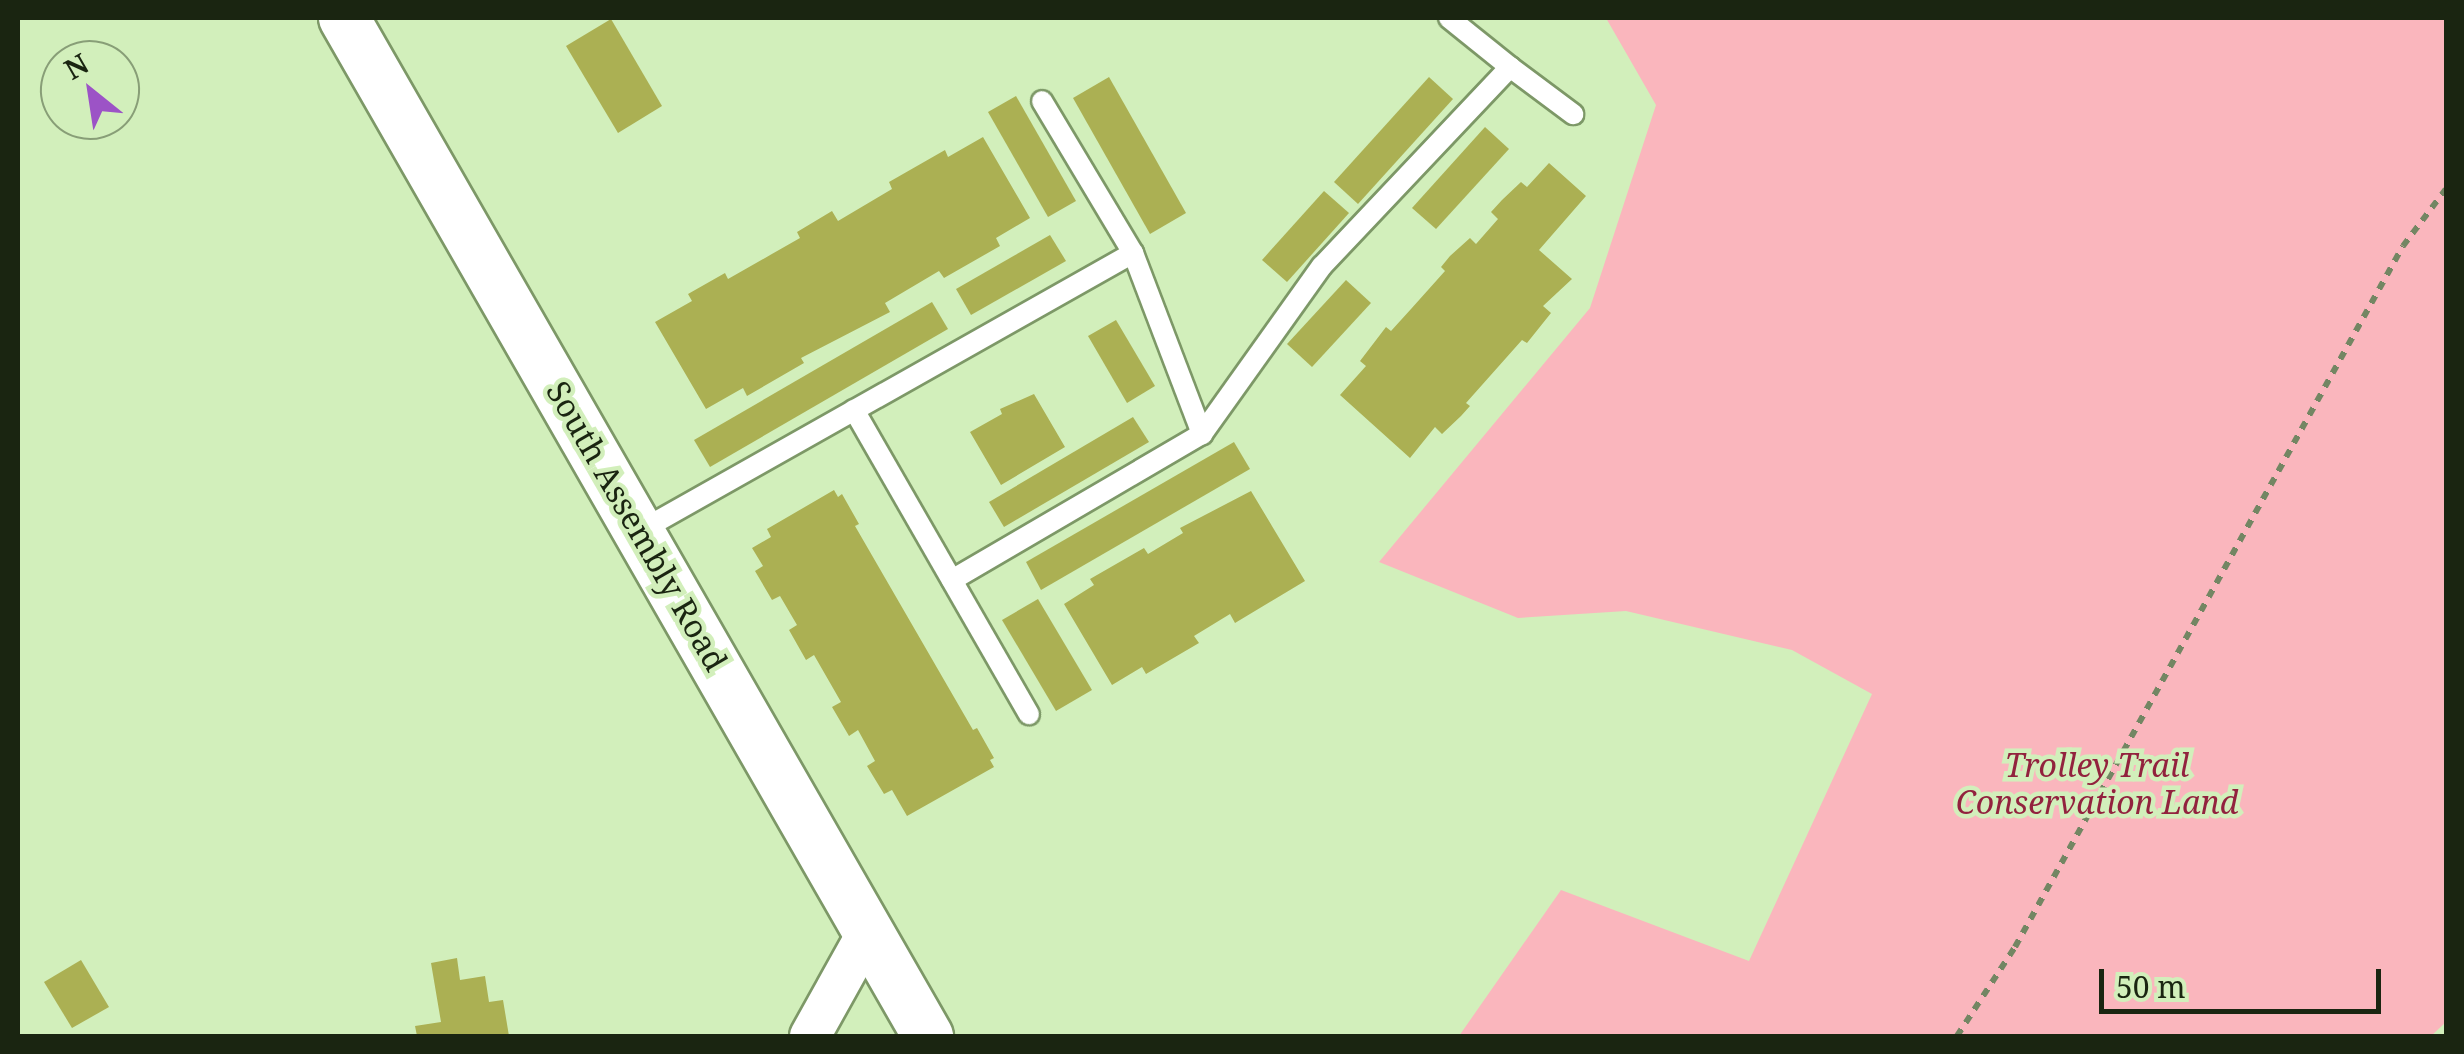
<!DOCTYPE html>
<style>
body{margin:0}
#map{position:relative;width:2464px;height:1054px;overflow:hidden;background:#d2efbb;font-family:"Noto Serif",serif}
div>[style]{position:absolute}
.green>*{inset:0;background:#fab6bd}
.building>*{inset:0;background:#abb053}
.path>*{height:6px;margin-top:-3px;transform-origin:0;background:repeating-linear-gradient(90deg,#738663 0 8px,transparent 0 16px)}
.roads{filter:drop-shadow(2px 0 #7d9867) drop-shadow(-2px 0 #7d9867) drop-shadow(0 2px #7d9867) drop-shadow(0 -2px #7d9867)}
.service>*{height:20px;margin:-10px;padding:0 10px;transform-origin:10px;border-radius:10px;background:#fff}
.minor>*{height:40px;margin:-20px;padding:0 20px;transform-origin:20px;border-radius:20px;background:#fff}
.tertiary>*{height:50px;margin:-25px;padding:0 25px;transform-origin:25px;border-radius:25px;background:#fff}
span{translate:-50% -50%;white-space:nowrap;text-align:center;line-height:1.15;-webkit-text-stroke:9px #d2efbb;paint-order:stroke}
.street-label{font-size:32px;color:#1a2511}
.park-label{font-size:32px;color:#92223e;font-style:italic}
.frame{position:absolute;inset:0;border:20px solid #1a2511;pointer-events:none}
.north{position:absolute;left:40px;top:40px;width:100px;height:100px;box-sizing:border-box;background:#d2efbb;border:2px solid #889e77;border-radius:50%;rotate:330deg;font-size:28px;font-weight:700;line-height:40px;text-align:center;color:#1a2511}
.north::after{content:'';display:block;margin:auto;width:35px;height:45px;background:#9c53c6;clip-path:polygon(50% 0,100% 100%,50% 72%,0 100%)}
.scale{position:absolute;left:2099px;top:969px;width:282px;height:45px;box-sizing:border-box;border:5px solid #1a2511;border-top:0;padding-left:12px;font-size:30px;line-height:35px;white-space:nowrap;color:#1a2511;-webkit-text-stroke:8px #d2efbb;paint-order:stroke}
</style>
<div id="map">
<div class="green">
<i style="clip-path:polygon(1606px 18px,2446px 18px,2446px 1022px,2431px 1036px,1459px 1036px,1561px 890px,1749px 961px,1872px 694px,1792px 650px,1626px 611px,1518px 618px,1379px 562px,1590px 308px,1656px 105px)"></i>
</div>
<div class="building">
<i style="clip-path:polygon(611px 19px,662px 106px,618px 133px,566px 46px)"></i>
<i style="clip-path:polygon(1109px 77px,1186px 213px,1150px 234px,1073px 98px)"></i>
<i style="clip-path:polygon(1429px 77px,1453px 99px,1358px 204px,1334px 182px)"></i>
<i style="clip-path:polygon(1016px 96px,1076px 201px,1048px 217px,988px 112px)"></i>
<i style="clip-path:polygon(1485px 127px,1509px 149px,1436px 229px,1412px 208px)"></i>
<i style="clip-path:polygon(983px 137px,1030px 218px,996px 238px,1000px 246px,944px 278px,939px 271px,885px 303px,890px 312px,801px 358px,804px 363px,747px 396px,743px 388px,706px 409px,655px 322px,692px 301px,688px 294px,725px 273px,728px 279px,800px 238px,797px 232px,832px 211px,838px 221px,892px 189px,889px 182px,945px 150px,948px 157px)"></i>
<i style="clip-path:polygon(1549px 163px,1586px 196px,1539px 250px,1572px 279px,1543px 306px,1551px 313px,1527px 343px,1522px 340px,1466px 403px,1470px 406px,1461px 416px,1442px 434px,1435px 427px,1410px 458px,1340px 395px,1366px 366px,1360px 361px,1386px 327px,1391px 331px,1411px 309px,1445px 271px,1441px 267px,1450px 256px,1470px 238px,1476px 244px,1498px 219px,1491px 212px,1502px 200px,1521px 182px,1527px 187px)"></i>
<i style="clip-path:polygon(1324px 191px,1349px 213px,1287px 282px,1262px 260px)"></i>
<i style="clip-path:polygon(1050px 235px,1066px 261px,971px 315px,956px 289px)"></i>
<i style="clip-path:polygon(1346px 280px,1371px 303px,1312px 367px,1287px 344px)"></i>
<i style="clip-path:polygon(932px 302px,948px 329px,710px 467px,694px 440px)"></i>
<i style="clip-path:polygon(1116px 320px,1155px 386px,1127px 403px,1088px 336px)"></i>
<i style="clip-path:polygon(1034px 394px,1065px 447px,1001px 485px,970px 432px,1002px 414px,1000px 409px)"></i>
<i style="clip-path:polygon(1133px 417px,1149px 442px,1004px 527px,989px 502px)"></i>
<i style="clip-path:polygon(1234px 442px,1250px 469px,1041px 590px,1026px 562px)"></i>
<i style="clip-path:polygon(834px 490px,838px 497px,842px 494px,859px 524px,855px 526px,973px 730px,977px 728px,994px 758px,990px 760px,994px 767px,907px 816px,892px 790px,884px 794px,867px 766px,875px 761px,858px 730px,849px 736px,832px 707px,841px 702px,814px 655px,806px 660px,789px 630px,797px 625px,780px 596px,772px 600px,755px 571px,763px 566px,752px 548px,771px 537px,767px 529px)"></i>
<i style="clip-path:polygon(1251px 491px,1305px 581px,1235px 623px,1230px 614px,1194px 636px,1199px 643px,1146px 674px,1142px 667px,1112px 685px,1064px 604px,1094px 585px,1090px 579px,1144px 548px,1148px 554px,1183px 533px,1180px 528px)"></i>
<i style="clip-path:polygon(1038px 599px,1092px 690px,1056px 711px,1002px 620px)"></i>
<i style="clip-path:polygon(457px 958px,460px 980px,485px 976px,489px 1002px,503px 1000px,509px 1036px,417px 1036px,415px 1026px,441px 1022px,431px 963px)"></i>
<i style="clip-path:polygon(81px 960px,109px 1007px,72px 1028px,44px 982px)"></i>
</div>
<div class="path">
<i style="left:1957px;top:1036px;width:106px;rotate:-56.9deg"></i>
<i style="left:2015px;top:947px;width:801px;rotate:-61.04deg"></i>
<i style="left:2403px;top:246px;width:71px;rotate:-53deg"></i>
</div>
<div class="roads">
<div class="service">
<i style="left:1449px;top:18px;width:78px;rotate:38.8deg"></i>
<i style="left:1133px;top:253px;width:194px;rotate:69.1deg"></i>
<i style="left:854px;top:410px;width:351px;rotate:60.1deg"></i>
<i style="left:640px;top:531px;width:566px;rotate:-29.42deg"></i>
<i style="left:1133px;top:253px;width:177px;rotate:-120.9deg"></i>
<i style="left:952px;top:580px;width:290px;rotate:-30.3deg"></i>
<i style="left:1202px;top:434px;width:206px;rotate:-54.5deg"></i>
<i style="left:1322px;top:266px;width:274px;rotate:-46.6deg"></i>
<i style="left:1510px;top:67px;width:79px;rotate:36.7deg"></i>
</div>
<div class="minor">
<i style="left:810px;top:1036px;width:121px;rotate:-60.9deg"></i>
</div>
<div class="tertiary">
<i style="left:344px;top:18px;width:1174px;rotate:60.16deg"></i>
</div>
</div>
<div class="street-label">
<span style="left:637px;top:526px;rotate:60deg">South Assembly Road</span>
</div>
<div class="park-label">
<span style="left:2097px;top:784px">Trolley Trail<br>Conservation Land</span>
</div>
<div class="frame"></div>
<div class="north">N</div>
<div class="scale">50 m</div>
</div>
